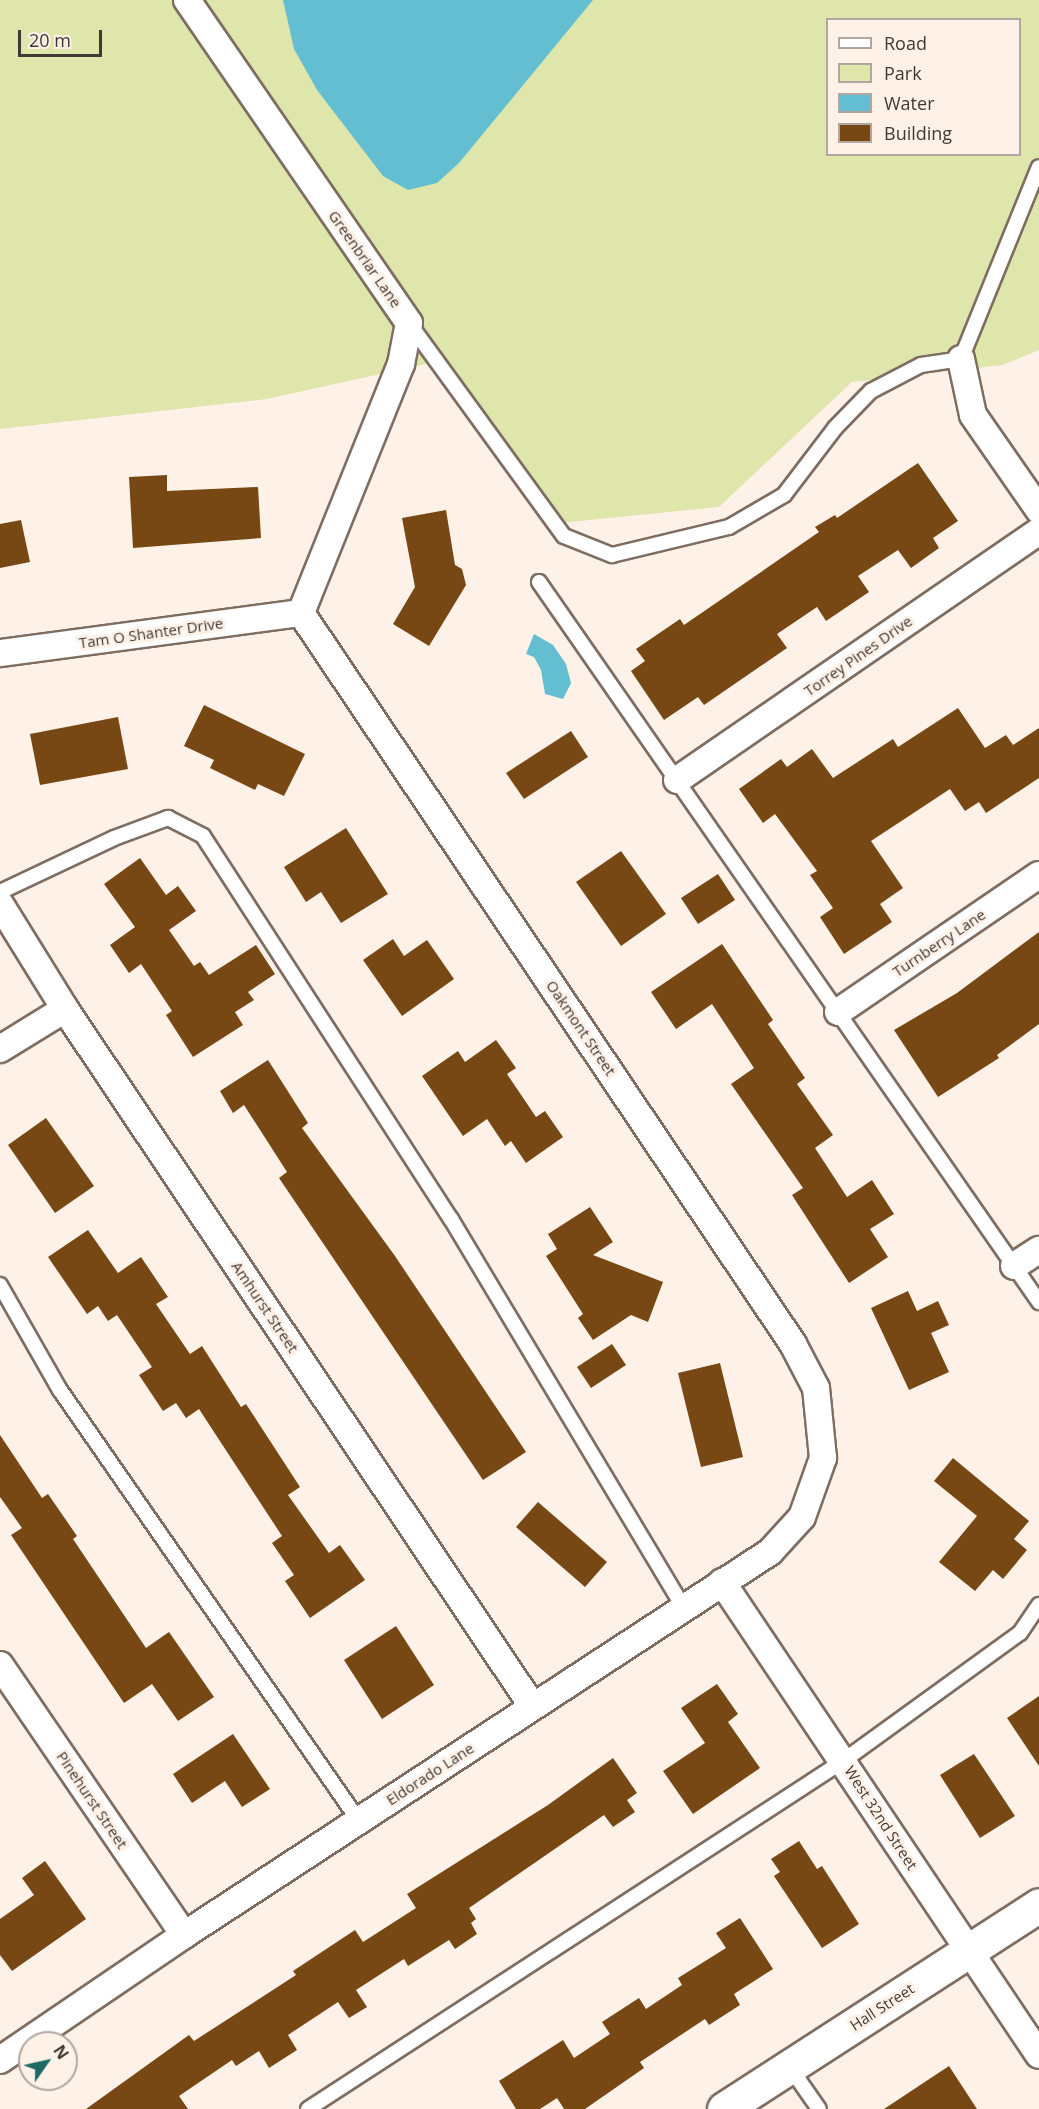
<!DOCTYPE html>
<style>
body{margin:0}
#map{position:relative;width:1039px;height:2109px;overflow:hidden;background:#fdf1e8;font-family:"Open Sans",sans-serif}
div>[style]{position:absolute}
.green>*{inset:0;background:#dfe6ab}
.water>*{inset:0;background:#64bed1}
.building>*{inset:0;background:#774814}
.roads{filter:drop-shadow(2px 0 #7f6d61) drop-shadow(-2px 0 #7f6d61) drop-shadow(0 2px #7f6d61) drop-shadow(0 -2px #7f6d61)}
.service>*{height:14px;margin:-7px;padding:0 7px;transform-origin:7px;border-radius:7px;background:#fff}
.minor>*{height:26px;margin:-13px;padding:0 13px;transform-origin:13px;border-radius:13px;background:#fff}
.tertiary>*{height:33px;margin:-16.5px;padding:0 16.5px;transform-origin:16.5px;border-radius:16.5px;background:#fff}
span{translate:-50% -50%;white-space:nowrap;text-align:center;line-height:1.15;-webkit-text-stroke:6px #fdf1e8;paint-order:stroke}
.street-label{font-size:15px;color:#413933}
.legend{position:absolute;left:826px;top:18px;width:195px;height:138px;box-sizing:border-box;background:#fdf1e8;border:2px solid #b2a7a0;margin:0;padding:8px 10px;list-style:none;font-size:18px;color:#413933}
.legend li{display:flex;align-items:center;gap:12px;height:30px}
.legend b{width:30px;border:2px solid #b2a7a0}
.north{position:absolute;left:18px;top:2031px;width:60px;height:60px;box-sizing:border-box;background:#fdf1e8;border:2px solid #b2a7a0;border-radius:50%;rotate:56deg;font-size:16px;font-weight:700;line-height:24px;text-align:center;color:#413933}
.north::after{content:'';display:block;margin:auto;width:21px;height:27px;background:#1e6962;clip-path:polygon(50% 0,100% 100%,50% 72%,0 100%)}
.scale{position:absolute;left:18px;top:30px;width:84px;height:27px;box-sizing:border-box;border:3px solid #413933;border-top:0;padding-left:8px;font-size:18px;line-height:21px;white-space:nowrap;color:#413933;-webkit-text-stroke:4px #fdf1e8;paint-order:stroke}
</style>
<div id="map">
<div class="green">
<i style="clip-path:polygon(evenodd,0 0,1039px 0,1039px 350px,1003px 365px,852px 382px,719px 507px,560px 523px,444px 360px,267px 399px,0 429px,0 0,828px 20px,1020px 20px,1020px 154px,828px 154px,828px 20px)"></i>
</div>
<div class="water">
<i style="clip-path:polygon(283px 0,593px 0,459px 163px,437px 183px,408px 190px,383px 176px,317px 90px,294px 49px)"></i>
<i style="clip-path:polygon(534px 634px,553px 645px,566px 664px,571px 683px,563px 699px,545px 694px,541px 670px,534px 657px,526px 654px)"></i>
</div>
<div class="building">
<i style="clip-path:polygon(918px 463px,958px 521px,933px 538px,939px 548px,911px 568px,898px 550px,858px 576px,869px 592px,826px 621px,817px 607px,777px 634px,787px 648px,704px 705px,698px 697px,664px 720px,631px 671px,645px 661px,636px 649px,680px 619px,684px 625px,819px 532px,815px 527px,835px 515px,837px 518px)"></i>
<i style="clip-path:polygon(167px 475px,167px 491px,258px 487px,261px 538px,133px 548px,129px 477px)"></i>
<i style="clip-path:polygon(446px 510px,455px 565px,462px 569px,466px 585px,429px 646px,393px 624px,415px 587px,402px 518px)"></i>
<i style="clip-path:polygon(21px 520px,30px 562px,0 568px,0 524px)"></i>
<i style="clip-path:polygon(204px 705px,305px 754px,284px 796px,258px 784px,255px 790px,210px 768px,214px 760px,184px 746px)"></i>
<i style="clip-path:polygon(958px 708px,985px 748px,1006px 735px,1013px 745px,1039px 728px,1039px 778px,986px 813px,979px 802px,965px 811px,950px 789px,871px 841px,903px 888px,880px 904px,892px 922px,844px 954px,820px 917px,833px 908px,810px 875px,817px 871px,775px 814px,763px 823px,739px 789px,781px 759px,787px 767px,812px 749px,833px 778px,893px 739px,898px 747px)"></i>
<i style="clip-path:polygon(118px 717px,128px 769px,40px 785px,30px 734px)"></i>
<i style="clip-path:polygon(571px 731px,588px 757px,524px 799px,506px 773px)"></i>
<i style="clip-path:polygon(346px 828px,388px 894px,341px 923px,321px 892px,306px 902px,284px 867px)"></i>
<i style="clip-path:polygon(621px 851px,666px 914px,621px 946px,576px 882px)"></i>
<i style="clip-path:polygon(140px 858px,166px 895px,178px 886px,196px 911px,169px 930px,194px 966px,200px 962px,209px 975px,256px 945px,275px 974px,248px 992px,254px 1000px,235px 1012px,243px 1025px,193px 1057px,166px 1015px,172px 1011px,141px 964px,129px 973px,110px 945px,135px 927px,104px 884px)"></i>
<i style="clip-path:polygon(718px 874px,735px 900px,698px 924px,681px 898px)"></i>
<i style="clip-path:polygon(1039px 932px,1039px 1024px,997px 1055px,999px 1058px,938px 1097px,894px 1030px,957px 993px)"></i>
<i style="clip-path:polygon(393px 939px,404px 956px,427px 940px,454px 979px,402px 1016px,363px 960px)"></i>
<i style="clip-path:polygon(722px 944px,773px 1020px,768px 1024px,805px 1078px,797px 1084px,833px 1135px,815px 1148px,847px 1197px,872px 1180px,894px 1214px,870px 1229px,888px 1257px,849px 1283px,792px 1195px,803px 1188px,731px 1084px,754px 1068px,712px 1004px,676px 1029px,651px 992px)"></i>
<i style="clip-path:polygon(496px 1040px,516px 1068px,507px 1074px,536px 1117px,545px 1111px,563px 1137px,526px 1163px,511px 1141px,505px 1146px,487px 1119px,463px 1136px,422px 1076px,458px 1051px,465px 1062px)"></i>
<i style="clip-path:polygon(268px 1060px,308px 1123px,302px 1128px,395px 1256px,526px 1452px,483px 1480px,279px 1178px,287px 1172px,244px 1105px,233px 1113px,220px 1091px)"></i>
<i style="clip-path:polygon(46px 1118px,94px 1186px,55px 1213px,8px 1145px)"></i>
<i style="clip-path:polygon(590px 1207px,613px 1242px,593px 1255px,663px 1282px,648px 1322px,631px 1315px,593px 1340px,578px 1318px,583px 1314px,546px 1256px,557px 1249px,548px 1234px)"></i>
<i style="clip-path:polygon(88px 1230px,118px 1273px,141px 1257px,168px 1297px,156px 1304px,190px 1354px,202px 1346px,241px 1407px,246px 1404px,300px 1487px,288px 1495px,329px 1553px,340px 1545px,365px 1580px,310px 1618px,285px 1581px,294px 1575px,272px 1543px,282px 1536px,199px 1409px,186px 1418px,176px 1403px,163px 1411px,139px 1375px,152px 1367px,117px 1315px,108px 1321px,98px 1306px,87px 1314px,48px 1257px)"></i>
<i style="clip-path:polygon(908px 1291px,917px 1311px,938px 1301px,949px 1325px,931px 1333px,949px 1372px,909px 1390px,871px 1308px)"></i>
<i style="clip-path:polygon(612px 1344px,626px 1365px,591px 1388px,577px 1367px)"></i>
<i style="clip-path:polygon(720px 1363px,743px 1457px,701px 1467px,678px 1373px)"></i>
<i style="clip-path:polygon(0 1435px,42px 1498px,48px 1494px,77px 1536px,73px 1539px,146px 1648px,169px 1632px,214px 1697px,178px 1721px,152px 1684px,124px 1703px,11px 1535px,22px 1528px,0 1497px)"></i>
<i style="clip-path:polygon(953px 1458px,1029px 1521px,1014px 1539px,1027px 1550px,1003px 1579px,993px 1570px,975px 1591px,939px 1562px,977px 1516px,934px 1481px)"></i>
<i style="clip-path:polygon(538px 1502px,607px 1562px,585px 1587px,516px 1527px)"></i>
<i style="clip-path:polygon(396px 1626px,434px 1685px,382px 1719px,344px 1660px)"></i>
<i style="clip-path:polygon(717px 1684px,738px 1714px,728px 1722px,760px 1768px,693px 1814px,663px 1771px,705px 1743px,681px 1708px)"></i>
<i style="clip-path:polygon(1039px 1696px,1039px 1766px,1007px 1718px)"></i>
<i style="clip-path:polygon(233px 1734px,270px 1789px,242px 1807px,225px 1781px,192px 1803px,173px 1774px)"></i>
<i style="clip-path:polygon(974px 1754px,1015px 1816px,980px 1838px,940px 1775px)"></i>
<i style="clip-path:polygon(613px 1758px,637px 1793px,627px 1800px,635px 1812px,613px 1827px,604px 1815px,469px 1908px,476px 1919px,471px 1923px,477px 1934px,455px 1949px,449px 1940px,408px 1966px,404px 1959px,356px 1990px,367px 2007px,349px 2018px,338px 2002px,288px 2035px,297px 2050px,269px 2068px,259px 2051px,236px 2066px,232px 2060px,179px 2096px,188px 2109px,86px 2109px,189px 2035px,194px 2041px,296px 1975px,293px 1971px,355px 1930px,363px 1942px,416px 1908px,407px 1894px,548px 1805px)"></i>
<i style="clip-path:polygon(799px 1841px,817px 1869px,822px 1866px,859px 1924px,822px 1948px,774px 1876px,780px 1872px,771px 1859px)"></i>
<i style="clip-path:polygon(45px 1861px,86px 1919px,12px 1971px,0 1955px,0 1919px,34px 1895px,22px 1878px)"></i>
<i style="clip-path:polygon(740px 1918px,773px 1969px,734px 1994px,740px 2005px,709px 2025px,705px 2019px,640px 2062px,644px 2068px,585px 2109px,564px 2109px,557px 2098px,540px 2109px,516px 2109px,499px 2081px,563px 2040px,574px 2058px,610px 2034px,602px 2022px,639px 1998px,646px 2009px,682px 1985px,678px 1978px,726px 1948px,716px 1933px)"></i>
<i style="clip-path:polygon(949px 2066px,977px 2109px,884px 2109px)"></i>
</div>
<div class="roads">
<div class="service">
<i style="left:409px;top:323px;width:263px;rotate:54deg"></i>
<i style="left:564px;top:536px;width:52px;rotate:21.6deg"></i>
<i style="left:612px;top:555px;width:120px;rotate:-13.5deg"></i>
<i style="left:729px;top:527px;width:64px;rotate:-30.2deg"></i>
<i style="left:784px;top:495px;width:84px;rotate:-52.7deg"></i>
<i style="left:835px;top:428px;width:52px;rotate:-45.8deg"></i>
<i style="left:871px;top:391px;width:56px;rotate:-27.5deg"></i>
<i style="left:921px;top:365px;width:40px;rotate:-8.5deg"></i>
<i style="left:961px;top:359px;width:207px;rotate:-67.9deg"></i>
<i style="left:539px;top:582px;width:877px;rotate:55.22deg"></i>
<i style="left:0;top:892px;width:126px;rotate:-25.3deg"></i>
<i style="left:114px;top:838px;width:58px;rotate:-20.3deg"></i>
<i style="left:168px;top:818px;width:39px;rotate:27deg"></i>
<i style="left:203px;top:836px;width:456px;rotate:57.1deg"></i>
<i style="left:451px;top:1219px;width:453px;rotate:59.1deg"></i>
<i style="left:0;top:1285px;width:121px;rotate:60.3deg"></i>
<i style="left:60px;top:1390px;width:525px;rotate:55.25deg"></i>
<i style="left:789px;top:2066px;width:52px;rotate:55.1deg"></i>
<i style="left:308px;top:2109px;width:638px;rotate:-33.04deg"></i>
<i style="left:843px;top:1761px;width:218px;rotate:-35.9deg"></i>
<i style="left:1020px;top:1633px;width:34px;rotate:-56deg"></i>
</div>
<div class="minor">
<i style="left:187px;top:0;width:392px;rotate:55.5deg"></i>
<i style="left:409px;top:323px;width:42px;rotate:101deg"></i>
<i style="left:401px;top:364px;width:268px;rotate:111.9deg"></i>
<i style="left:961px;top:359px;width:57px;rotate:77.9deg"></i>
<i style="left:973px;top:415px;width:116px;rotate:55.2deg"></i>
<i style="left:0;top:653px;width:304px;rotate:-7.6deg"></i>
<i style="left:677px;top:780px;width:439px;rotate:-34.5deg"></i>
<i style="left:0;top:904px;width:123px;rotate:58.2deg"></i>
<i style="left:65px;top:1009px;width:840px;rotate:56.16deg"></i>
<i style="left:838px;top:1012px;width:243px;rotate:-34.3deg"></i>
<i style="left:0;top:1049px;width:76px;rotate:-31.6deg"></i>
<i style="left:1014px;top:1266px;width:30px;rotate:-33deg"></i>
<i style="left:722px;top:1582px;width:569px;rotate:56.17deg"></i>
<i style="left:0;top:1665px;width:327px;rotate:55.7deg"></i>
<i style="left:0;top:2060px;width:222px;rotate:-34.2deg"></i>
<i style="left:184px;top:1935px;width:700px;rotate:-33.17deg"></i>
<i style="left:770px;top:1552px;width:47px;rotate:-47.6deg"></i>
<i style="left:802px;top:1517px;width:63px;rotate:-70.4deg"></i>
<i style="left:823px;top:1458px;width:70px;rotate:-95.7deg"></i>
<i style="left:816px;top:1388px;width:50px;rotate:-117.6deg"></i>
<i style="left:793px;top:1344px;width:881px;rotate:-123.94deg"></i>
</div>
<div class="tertiary">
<i style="left:724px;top:2109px;width:375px;rotate:-32.9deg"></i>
</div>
</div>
<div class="street-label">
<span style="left:365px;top:259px;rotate:55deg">Greenbriar Lane</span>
<span style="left:151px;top:633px;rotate:-8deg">Tam O Shanter Drive</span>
<span style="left:858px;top:656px;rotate:-35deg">Torrey Pines Drive</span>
<span style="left:939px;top:943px;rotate:-34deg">Turnberry Lane</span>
<span style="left:581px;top:1028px;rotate:56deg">Oakmont Street</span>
<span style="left:265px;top:1307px;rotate:56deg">Amhurst Street</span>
<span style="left:430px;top:1774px;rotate:-33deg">Eldorado Lane</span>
<span style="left:92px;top:1800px;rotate:56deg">Pinehurst Street</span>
<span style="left:881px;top:1818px;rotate:57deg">West 32nd Street</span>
<span style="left:882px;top:2007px;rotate:-33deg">Hall Street</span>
</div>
<ul class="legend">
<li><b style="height:8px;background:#fff"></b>Road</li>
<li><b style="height:16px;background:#dfe6ab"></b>Park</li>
<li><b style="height:16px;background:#64bed1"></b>Water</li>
<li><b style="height:16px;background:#774814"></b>Building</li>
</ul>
<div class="north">N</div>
<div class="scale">20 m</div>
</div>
